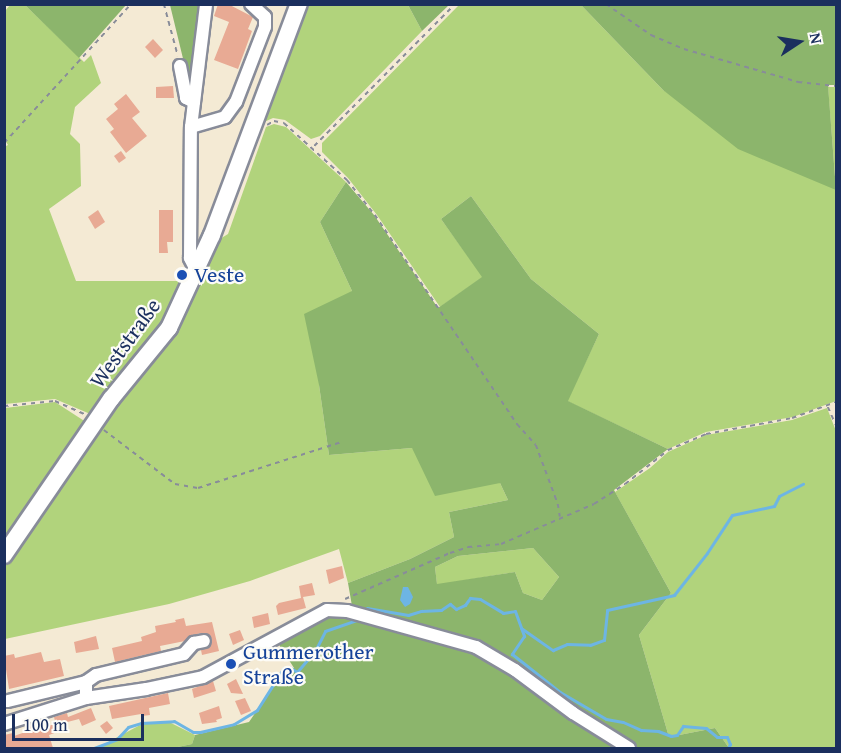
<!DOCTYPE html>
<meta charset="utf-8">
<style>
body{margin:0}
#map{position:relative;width:841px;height:753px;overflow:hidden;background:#f4ead4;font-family:"Gentium Book Plus",serif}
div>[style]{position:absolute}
.green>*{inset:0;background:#b1d37c}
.forest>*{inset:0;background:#8cb56c}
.water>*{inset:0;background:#6db5e4}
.stream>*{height:3px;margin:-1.5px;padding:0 1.5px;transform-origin:1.5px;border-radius:1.5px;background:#6db5e4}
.building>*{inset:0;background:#e8aa94}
.path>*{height:1.5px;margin-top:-0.75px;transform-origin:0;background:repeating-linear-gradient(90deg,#888c99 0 4.5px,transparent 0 9px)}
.roads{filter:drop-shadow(2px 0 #888c99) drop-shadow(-2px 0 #888c99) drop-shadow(0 2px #888c99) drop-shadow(0 -2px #888c99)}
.minor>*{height:12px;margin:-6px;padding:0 6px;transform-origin:6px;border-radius:6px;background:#fff}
.major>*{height:16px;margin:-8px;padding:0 8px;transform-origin:8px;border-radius:8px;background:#fff}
.dots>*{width:16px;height:16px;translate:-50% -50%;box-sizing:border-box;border:3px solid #fdfcf7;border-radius:50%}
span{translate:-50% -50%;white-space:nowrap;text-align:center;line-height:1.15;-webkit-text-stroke:4.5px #fdfcf7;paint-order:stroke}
.transit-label{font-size:22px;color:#164399}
.left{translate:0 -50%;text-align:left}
.street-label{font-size:22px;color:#1b2f5e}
.frame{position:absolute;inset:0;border:6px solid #1b2f5e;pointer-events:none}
.north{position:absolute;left:769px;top:12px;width:60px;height:60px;-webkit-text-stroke:4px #fdfcf7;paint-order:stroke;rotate:78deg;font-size:16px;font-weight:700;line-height:24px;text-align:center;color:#1b2f5e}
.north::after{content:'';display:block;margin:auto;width:21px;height:27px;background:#1b2f5e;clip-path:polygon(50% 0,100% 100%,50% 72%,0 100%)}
.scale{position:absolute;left:12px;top:714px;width:132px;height:27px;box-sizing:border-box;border:3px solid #1b2f5e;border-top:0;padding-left:8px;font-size:18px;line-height:21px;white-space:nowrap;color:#1b2f5e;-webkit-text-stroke:4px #fdfcf7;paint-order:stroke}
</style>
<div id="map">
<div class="green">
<i style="clip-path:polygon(10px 5px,25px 5px,84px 62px,91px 55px,101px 83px,75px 107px,70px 134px,80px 144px,81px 186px,49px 209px,76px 281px,182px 281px,165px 325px,95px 416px,55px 399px,5px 404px,4px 147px,8px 145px,4px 139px,5px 11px)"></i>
<i style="clip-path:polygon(304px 5px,408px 5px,422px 31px,320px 136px,311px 139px,285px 120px,273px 118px,264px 122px,225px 228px,219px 230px)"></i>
<i style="clip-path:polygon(459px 5px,581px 5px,663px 90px,836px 189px,828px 87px,836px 87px,836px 401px,793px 417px,706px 432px,668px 449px,567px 401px,599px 334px,531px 279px,471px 196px,441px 219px,483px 277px,440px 307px,377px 215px,348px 178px,322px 152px,322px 143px)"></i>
<i style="clip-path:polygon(274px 124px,286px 127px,346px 182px,320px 222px,352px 291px,319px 385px,329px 455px,412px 448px,500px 483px,508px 500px,449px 512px,454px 537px,410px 559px,348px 583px,339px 549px,250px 581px,169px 604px,5px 639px,4px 560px,93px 435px,215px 242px,228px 234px,266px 127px)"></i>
<i style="clip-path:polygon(55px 402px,89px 424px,5px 550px,5px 408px)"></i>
<i style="clip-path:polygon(827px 408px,836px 431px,836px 748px,729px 748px,715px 728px,669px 737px,639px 635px,671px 593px,615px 492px,650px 468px,668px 452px,706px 435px,792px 420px)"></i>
<i style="clip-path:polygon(533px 548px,559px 577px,542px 600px,523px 593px,515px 572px,437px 585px,435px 567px,458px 556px)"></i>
<i style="clip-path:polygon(169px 722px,195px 735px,192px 744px,173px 748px,97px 748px,142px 724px)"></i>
</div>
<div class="forest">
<i style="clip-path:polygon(25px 5px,126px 5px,79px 58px)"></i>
<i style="clip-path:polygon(170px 5px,201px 5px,189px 92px,187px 75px)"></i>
<i style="clip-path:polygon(408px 5px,449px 5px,422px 31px)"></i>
<i style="clip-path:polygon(581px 5px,836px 5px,836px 85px,828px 85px,836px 190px,738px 149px,663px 90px)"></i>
<i style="clip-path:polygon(evenodd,346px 182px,374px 215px,438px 308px,482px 277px,441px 219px,471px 196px,531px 279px,599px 334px,568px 401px,668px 449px,614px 490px,671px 593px,639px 635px,669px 737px,715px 728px,729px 748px,173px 748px,192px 744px,195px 735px,249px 722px,280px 677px,294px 668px,278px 643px,352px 606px,348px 583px,410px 559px,454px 537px,449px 512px,508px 500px,500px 483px,435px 496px,412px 448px,329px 455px,319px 385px,304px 314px,352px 291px,320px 222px,346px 182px,533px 548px,559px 577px,542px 600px,523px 593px,515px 572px,437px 584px,435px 567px,458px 556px,533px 548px)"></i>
</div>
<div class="water">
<i style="clip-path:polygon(403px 587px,408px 587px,413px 597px,410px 604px,405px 607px,400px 600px)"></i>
</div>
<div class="stream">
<i style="left:367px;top:608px;width:42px;rotate:9.7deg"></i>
<i style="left:408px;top:615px;width:14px;rotate:-17deg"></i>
<i style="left:421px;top:611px;width:20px;rotate:-3deg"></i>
<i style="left:441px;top:610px;width:11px;rotate:-34deg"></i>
<i style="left:450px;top:604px;width:8px;rotate:40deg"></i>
<i style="left:456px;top:609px;width:10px;rotate:-24deg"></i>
<i style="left:465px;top:605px;width:9px;rotate:-54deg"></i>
<i style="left:470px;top:598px;width:10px;rotate:6deg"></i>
<i style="left:480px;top:599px;width:27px;rotate:31deg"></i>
<i style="left:503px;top:613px;width:12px;rotate:-9deg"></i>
<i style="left:515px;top:611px;width:27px;rotate:70deg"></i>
<i style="left:524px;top:636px;width:22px;rotate:124deg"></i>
<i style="left:512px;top:654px;width:61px;rotate:38.4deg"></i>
<i style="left:560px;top:692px;width:53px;rotate:30.4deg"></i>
<i style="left:606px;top:719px;width:17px;rotate:10deg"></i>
<i style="left:623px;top:722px;width:20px;rotate:24deg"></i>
<i style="left:641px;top:730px;width:17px;rotate:3deg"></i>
<i style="left:658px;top:731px;width:14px;rotate:21deg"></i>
<i style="left:671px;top:736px;width:6px;rotate:-9deg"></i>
<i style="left:677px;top:735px;width:11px;rotate:-56deg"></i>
<i style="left:683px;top:726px;width:23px;rotate:5deg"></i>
<i style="left:706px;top:728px;width:14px;rotate:39deg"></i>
<i style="left:717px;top:737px;width:10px"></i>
<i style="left:727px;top:737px;width:8px;rotate:67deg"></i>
<i style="left:730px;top:744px;width:4px;rotate:117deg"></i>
<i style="left:521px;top:628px;width:39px;rotate:35deg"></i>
<i style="left:553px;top:650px;width:15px;rotate:-23deg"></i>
<i style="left:567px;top:644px;width:23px;rotate:2deg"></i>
<i style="left:590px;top:645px;width:15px;rotate:-20deg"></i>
<i style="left:604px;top:640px;width:30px;rotate:-84deg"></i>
<i style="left:607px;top:610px;width:69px;rotate:-12.6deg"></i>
<i style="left:674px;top:595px;width:53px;rotate:-51.8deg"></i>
<i style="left:707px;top:553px;width:45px;rotate:-56.7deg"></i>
<i style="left:732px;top:515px;width:43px;rotate:-12.1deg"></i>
<i style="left:774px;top:506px;width:11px;rotate:-63deg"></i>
<i style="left:779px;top:496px;width:27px;rotate:-27deg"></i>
<i style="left:94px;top:748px;width:25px;rotate:-21deg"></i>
<i style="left:117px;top:739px;width:16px;rotate:-47deg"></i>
<i style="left:128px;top:727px;width:14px;rotate:-17deg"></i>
<i style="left:141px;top:723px;width:33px;rotate:-3deg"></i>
<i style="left:174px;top:721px;width:22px;rotate:30deg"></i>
<i style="left:193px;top:732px;width:7px"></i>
<i style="left:200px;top:732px;width:35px;rotate:-13deg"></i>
<i style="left:234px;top:724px;width:27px;rotate:-31deg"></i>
<i style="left:257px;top:710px;width:49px;rotate:-57.6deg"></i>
<i style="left:283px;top:669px;width:6px;rotate:-18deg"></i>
<i style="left:289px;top:667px;width:9px;rotate:32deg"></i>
<i style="left:297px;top:672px;width:30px;rotate:-50deg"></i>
<i style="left:316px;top:649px;width:20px;rotate:-63deg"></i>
<i style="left:325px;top:631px;width:34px;rotate:-19deg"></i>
</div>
<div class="building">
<i style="clip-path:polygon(218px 4px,228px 4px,253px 17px,248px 29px,252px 31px,238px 69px,214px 60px,229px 22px,214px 16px)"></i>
<i style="clip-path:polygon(153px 39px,163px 50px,155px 58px,145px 47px)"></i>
<i style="clip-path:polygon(173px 86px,174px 98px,156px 98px,156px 87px)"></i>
<i style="clip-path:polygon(126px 94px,140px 112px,132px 118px,147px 136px,126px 153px,110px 132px,114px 129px,106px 119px,118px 109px,114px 104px)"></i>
<i style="clip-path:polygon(121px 151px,126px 158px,119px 163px,114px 156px)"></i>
<i style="clip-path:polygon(98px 210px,105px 222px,95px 229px,88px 217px)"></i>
<i style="clip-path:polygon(159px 210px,173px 210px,173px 242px,167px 242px,168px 253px,159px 253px)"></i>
<i style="clip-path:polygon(342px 566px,344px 578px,329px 584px,326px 570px)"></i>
<i style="clip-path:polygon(312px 583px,315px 595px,303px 597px,306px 608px,278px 615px,276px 606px,279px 603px,301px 598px,299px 586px)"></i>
<i style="clip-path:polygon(268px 613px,270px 624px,254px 628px,252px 617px)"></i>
<i style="clip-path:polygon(184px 618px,186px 626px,212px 622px,219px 651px,202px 655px,201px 650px,210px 647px,212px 640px,210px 635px,202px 633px,192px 635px,185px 641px,160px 646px,161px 651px,115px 662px,112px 648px,142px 641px,141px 637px,156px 632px,155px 626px,176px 622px,175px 620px)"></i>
<i style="clip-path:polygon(240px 630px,244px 640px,233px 645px,229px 634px)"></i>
<i style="clip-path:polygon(96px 636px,99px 649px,76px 653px,74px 642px)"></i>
<i style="clip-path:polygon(41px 652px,44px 662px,60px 659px,64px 676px,9px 689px,4px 656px,14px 654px,15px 658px)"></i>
<i style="clip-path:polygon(236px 679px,243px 694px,231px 693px,227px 684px)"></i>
<i style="clip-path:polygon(213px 681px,216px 691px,194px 698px,192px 689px)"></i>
<i style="clip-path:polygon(168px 693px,170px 704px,149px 708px,150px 715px,142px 716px,141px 714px,112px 719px,109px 706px)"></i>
<i style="clip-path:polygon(245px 698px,251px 711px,241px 715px,235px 701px)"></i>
<i style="clip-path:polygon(219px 706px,222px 718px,216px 720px,217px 722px,202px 724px,199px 713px)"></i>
<i style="clip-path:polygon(91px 708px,96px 720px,82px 726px,79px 719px,56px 725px,54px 717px,67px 713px,68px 717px)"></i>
<i style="clip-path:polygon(107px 721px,113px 728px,106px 734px,100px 726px)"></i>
<i style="clip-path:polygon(35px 723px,37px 730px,54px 724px,57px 732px,49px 735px,53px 748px,4px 748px,4px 735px,13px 733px,14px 736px,28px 731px,26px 726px)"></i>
</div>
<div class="path">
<i style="left:164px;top:4px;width:54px;rotate:74.9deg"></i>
<i style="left:606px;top:4px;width:55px;rotate:34.6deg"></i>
<i style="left:651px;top:35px;width:36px;rotate:23deg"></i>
<i style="left:684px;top:49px;width:119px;rotate:16.1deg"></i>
<i style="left:798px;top:82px;width:38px;rotate:6deg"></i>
<i style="left:267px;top:125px;width:8px;rotate:-30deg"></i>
<i style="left:274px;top:121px;width:10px;rotate:11deg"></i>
<i style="left:284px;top:123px;width:85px;rotate:42.1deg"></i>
<i style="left:347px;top:180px;width:45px;rotate:51.3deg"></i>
<i style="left:375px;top:215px;width:253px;rotate:55.8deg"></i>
<i style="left:517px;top:424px;width:28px;rotate:48deg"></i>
<i style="left:536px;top:445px;width:63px;rotate:69.6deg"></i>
<i style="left:558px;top:504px;width:13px;rotate:81deg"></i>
<i style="left:4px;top:143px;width:188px;rotate:-47.6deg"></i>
<i style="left:314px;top:146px;width:200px;rotate:-45.2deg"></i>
<i style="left:4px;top:406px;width:51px;rotate:-5.6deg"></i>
<i style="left:55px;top:401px;width:32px;rotate:24deg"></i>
<i style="left:828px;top:407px;width:20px;rotate:66deg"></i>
<i style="left:104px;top:430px;width:89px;rotate:37.3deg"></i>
<i style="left:175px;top:484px;width:23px;rotate:10deg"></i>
<i style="left:198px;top:488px;width:153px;rotate:-17.8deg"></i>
<i style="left:345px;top:599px;width:115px;rotate:-23.7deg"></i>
<i style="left:450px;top:553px;width:19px;rotate:-18deg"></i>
<i style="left:468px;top:547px;width:33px;rotate:-5deg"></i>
<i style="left:501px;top:544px;width:101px;rotate:-23.3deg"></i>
<i style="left:594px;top:504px;width:37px;rotate:-33deg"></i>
<i style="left:625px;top:484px;width:55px;rotate:-38.3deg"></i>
<i style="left:668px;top:450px;width:41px;rotate:-22.8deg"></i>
<i style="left:706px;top:434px;width:87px;rotate:-10.5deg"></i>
<i style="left:792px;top:418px;width:47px;rotate:-20deg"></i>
</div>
<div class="roads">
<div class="minor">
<i style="left:180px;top:66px;width:33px;rotate:79deg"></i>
<i style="left:186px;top:98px;width:9px;rotate:27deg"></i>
<i style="left:191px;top:127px;width:35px;rotate:-16deg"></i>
<i style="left:225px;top:117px;width:19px;rotate:-54deg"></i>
<i style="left:236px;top:102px;width:80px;rotate:-68.9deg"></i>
<i style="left:265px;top:27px;width:10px;rotate:-90deg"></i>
<i style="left:265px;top:17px;width:19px;rotate:-137deg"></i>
<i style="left:197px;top:272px;width:16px;rotate:-117deg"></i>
<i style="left:190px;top:258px;width:131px;rotate:-89.6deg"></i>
<i style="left:191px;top:127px;width:124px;rotate:-83deg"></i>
<i style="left:86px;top:698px;width:16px;rotate:-90deg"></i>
<i style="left:86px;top:682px;width:12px;rotate:-35deg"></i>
<i style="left:96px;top:675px;width:90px;rotate:-13.4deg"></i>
<i style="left:184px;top:654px;width:15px;rotate:-48deg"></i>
<i style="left:194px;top:643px;width:10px;rotate:-11deg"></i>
<i style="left:8px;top:701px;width:80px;rotate:-13.7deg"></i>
<i style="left:4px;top:724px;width:86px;rotate:-17.6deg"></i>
<i style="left:86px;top:698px;width:61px;rotate:-8.5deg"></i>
<i style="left:146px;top:689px;width:58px;rotate:-11.9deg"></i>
<i style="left:203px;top:677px;width:141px;rotate:-28.4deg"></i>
<i style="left:327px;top:610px;width:20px;rotate:3deg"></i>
<i style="left:347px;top:611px;width:134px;rotate:15.6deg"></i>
<i style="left:476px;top:647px;width:45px;rotate:30.5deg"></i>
<i style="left:515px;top:670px;width:72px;rotate:36.6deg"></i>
<i style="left:573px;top:713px;width:66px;rotate:32deg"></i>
</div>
<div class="major">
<i style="left:4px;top:555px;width:189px;rotate:-55.6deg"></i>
<i style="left:111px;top:399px;width:92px;rotate:-50.8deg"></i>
<i style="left:169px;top:328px;width:102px;rotate:-65.2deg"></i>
<i style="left:212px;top:235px;width:247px;rotate:-69.4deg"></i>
</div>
</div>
<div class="dots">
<i style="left:182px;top:275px;background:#1a4fb4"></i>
<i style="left:231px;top:664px;background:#1a4fb4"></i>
</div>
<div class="transit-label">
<span class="left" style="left:194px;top:275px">Veste</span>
<span class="left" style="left:243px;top:664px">Gummerother<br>Straße</span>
</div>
<div class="street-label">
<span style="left:125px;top:343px;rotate:-54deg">Weststraße</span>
</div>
<div class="frame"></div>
<div class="north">N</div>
<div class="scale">100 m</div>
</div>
